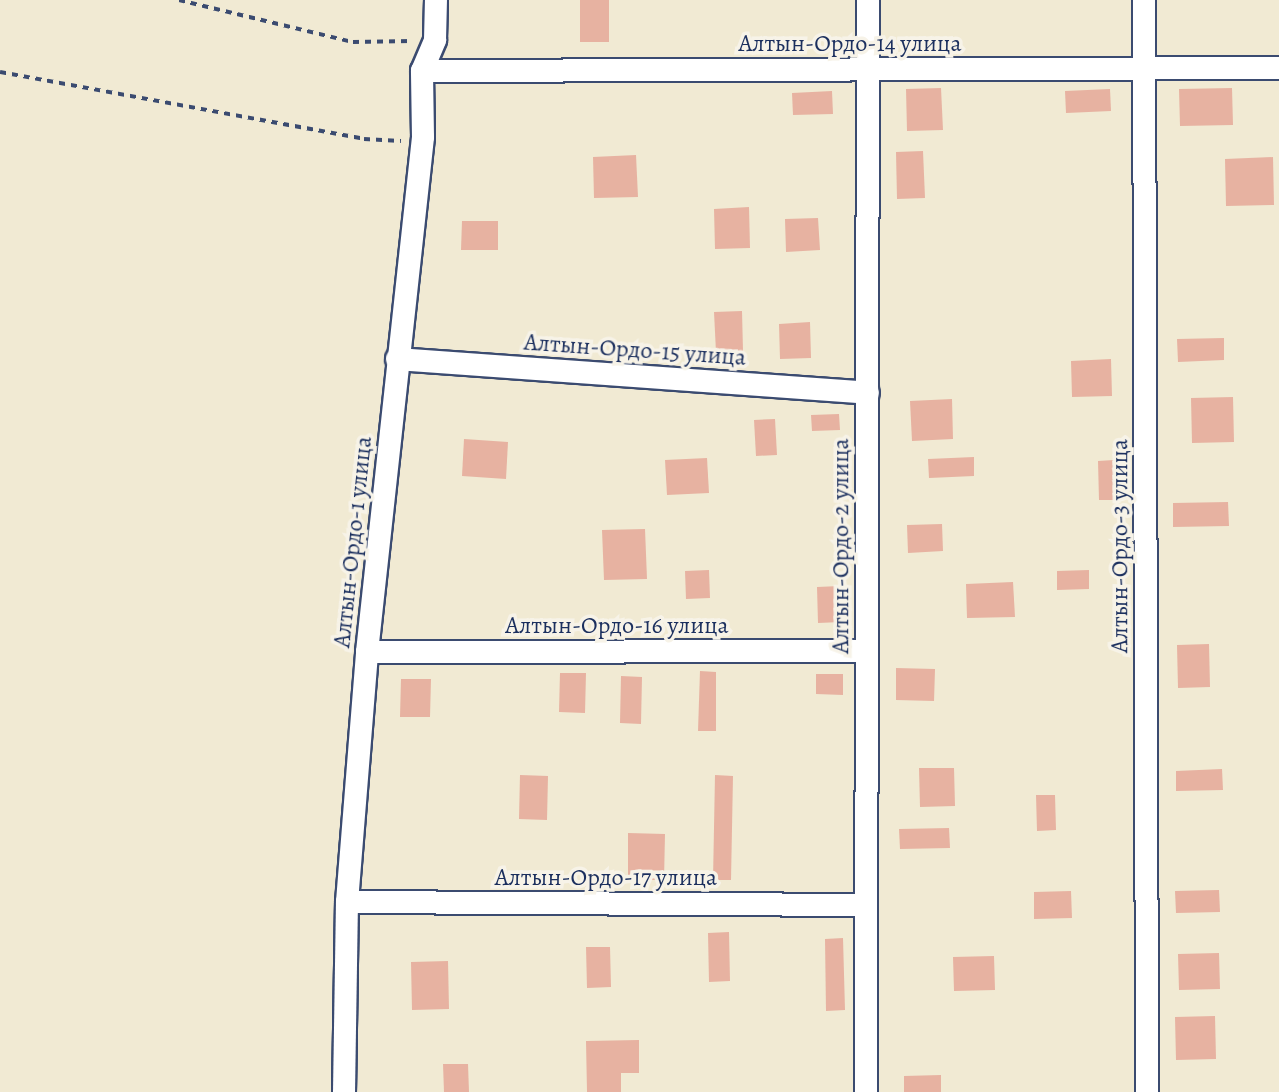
<!DOCTYPE html>
<meta charset="utf-8">
<style>
body{margin:0}
#map{position:relative;width:1279px;height:1092px;overflow:hidden;background:#f1ead3;font-family:Alegreya,serif}
div>[style]{position:absolute}
.building>*{inset:0;background:#e7b2a1}
.path>*{height:4px;margin-top:-2px;transform-origin:0;background:repeating-linear-gradient(90deg,#3b4b70 0 6px,transparent 0 12px)}
.roads{filter:drop-shadow(2px 0 #3b4b70) drop-shadow(-2px 0 #3b4b70) drop-shadow(0 2px #3b4b70) drop-shadow(0 -2px #3b4b70)}
.street>*{height:22px;margin:-11px;padding:0 11px;transform-origin:11px;border-radius:11px;background:#fff}
span{translate:-50% -50%;white-space:nowrap;text-align:center;line-height:1.15;-webkit-text-stroke:7px #f7f3e8;paint-order:stroke}
.street-label{font-size:24px;color:#1b2f5e}
</style>
<div id="map">
<div class="building">
<i style="clip-path:polygon(580px 0,609px 0,609px 42px,580px 42px)"></i>
<i style="clip-path:polygon(941px 88px,943px 130px,907px 131px,906px 89px)"></i>
<i style="clip-path:polygon(1232px 88px,1233px 125px,1180px 126px,1179px 89px)"></i>
<i style="clip-path:polygon(1110px 89px,1111px 111px,1066px 113px,1065px 91px)"></i>
<i style="clip-path:polygon(832px 91px,833px 114px,793px 115px,792px 93px)"></i>
<i style="clip-path:polygon(923px 151px,925px 198px,897px 199px,896px 152px)"></i>
<i style="clip-path:polygon(636px 155px,638px 197px,594px 198px,593px 157px)"></i>
<i style="clip-path:polygon(1273px 157px,1274px 205px,1226px 206px,1225px 159px)"></i>
<i style="clip-path:polygon(749px 207px,750px 248px,715px 249px,714px 209px)"></i>
<i style="clip-path:polygon(818px 218px,820px 250px,786px 252px,785px 219px)"></i>
<i style="clip-path:polygon(462px 221px,498px 221px,498px 250px,461px 250px)"></i>
<i style="clip-path:polygon(742px 311px,743px 351px,716px 352px,714px 312px)"></i>
<i style="clip-path:polygon(810px 322px,811px 358px,780px 359px,779px 324px)"></i>
<i style="clip-path:polygon(1224px 338px,1224px 360px,1178px 362px,1177px 339px)"></i>
<i style="clip-path:polygon(1111px 359px,1112px 396px,1072px 397px,1071px 361px)"></i>
<i style="clip-path:polygon(1233px 397px,1234px 442px,1192px 443px,1191px 398px)"></i>
<i style="clip-path:polygon(952px 399px,953px 439px,912px 441px,910px 401px)"></i>
<i style="clip-path:polygon(839px 414px,840px 430px,812px 431px,811px 415px)"></i>
<i style="clip-path:polygon(775px 419px,777px 455px,756px 456px,754px 420px)"></i>
<i style="clip-path:polygon(464px 439px,508px 442px,506px 479px,462px 476px)"></i>
<i style="clip-path:polygon(974px 457px,974px 476px,929px 478px,928px 459px)"></i>
<i style="clip-path:polygon(707px 458px,709px 493px,667px 495px,665px 460px)"></i>
<i style="clip-path:polygon(1114px 460px,1115px 500px,1099px 500px,1098px 461px)"></i>
<i style="clip-path:polygon(1228px 502px,1229px 526px,1173px 527px,1173px 503px)"></i>
<i style="clip-path:polygon(942px 524px,943px 551px,908px 553px,907px 525px)"></i>
<i style="clip-path:polygon(645px 529px,647px 579px,604px 580px,602px 530px)"></i>
<i style="clip-path:polygon(709px 570px,710px 598px,686px 599px,685px 571px)"></i>
<i style="clip-path:polygon(1089px 570px,1089px 589px,1057px 590px,1057px 571px)"></i>
<i style="clip-path:polygon(1013px 582px,1015px 617px,967px 618px,966px 584px)"></i>
<i style="clip-path:polygon(840px 586px,841px 622px,818px 623px,817px 587px)"></i>
<i style="clip-path:polygon(1209px 644px,1210px 687px,1178px 688px,1177px 645px)"></i>
<i style="clip-path:polygon(896px 668px,935px 669px,934px 701px,896px 700px)"></i>
<i style="clip-path:polygon(700px 671px,716px 672px,716px 731px,698px 731px)"></i>
<i style="clip-path:polygon(560px 673px,586px 673px,585px 713px,559px 712px)"></i>
<i style="clip-path:polygon(816px 674px,843px 674px,843px 695px,816px 694px)"></i>
<i style="clip-path:polygon(621px 676px,642px 677px,641px 724px,620px 723px)"></i>
<i style="clip-path:polygon(401px 679px,431px 679px,430px 717px,400px 717px)"></i>
<i style="clip-path:polygon(919px 768px,954px 768px,955px 806px,920px 807px)"></i>
<i style="clip-path:polygon(1222px 769px,1223px 790px,1176px 791px,1176px 771px)"></i>
<i style="clip-path:polygon(520px 775px,548px 776px,547px 820px,519px 819px)"></i>
<i style="clip-path:polygon(715px 775px,733px 776px,731px 880px,713px 880px)"></i>
<i style="clip-path:polygon(1036px 795px,1055px 795px,1056px 830px,1037px 831px)"></i>
<i style="clip-path:polygon(949px 828px,950px 848px,900px 849px,899px 829px)"></i>
<i style="clip-path:polygon(628px 833px,665px 834px,664px 880px,628px 880px)"></i>
<i style="clip-path:polygon(1219px 890px,1220px 912px,1176px 913px,1175px 891px)"></i>
<i style="clip-path:polygon(1071px 891px,1072px 918px,1034px 919px,1034px 892px)"></i>
<i style="clip-path:polygon(729px 932px,730px 981px,709px 982px,708px 933px)"></i>
<i style="clip-path:polygon(843px 938px,845px 1010px,826px 1011px,825px 939px)"></i>
<i style="clip-path:polygon(586px 947px,610px 947px,611px 987px,587px 988px)"></i>
<i style="clip-path:polygon(1219px 953px,1220px 989px,1179px 990px,1178px 954px)"></i>
<i style="clip-path:polygon(994px 956px,995px 990px,954px 991px,953px 957px)"></i>
<i style="clip-path:polygon(448px 961px,449px 1009px,412px 1010px,411px 962px)"></i>
<i style="clip-path:polygon(1215px 1016px,1216px 1059px,1176px 1060px,1175px 1017px)"></i>
<i style="clip-path:polygon(639px 1040px,639px 1073px,621px 1073px,621px 1092px,587px 1092px,586px 1041px)"></i>
<i style="clip-path:polygon(443px 1064px,468px 1064px,469px 1092px,444px 1092px)"></i>
<i style="clip-path:polygon(941px 1075px,941px 1092px,904px 1092px,904px 1076px)"></i>
</div>
<div class="path">
<i style="left:179px;top:0;width:179px;rotate:13.6deg"></i>
<i style="left:353px;top:42px;width:59px;rotate:-1deg"></i>
<i style="left:0;top:72px;width:370px;rotate:10.4deg"></i>
<i style="left:364px;top:139px;width:37px;rotate:3deg"></i>
</div>
<div class="roads">
<div class="street">
<i style="left:1144px;top:0;width:1092px;rotate:89.84deg"></i>
<i style="left:422px;top:71px;width:857px;rotate:-0.2deg"></i>
<i style="left:397px;top:359px;width:472px;rotate:4.1deg"></i>
<i style="left:367px;top:652px;width:500px;rotate:-0.11deg"></i>
<i style="left:347px;top:902px;width:518px;rotate:0.33deg"></i>
<i style="left:344px;top:1092px;width:190px;rotate:-89.1deg"></i>
<i style="left:347px;top:902px;width:251px;rotate:-85.4deg"></i>
<i style="left:367px;top:652px;width:518px;rotate:-83.79deg"></i>
<i style="left:423px;top:137px;width:66px;rotate:-90.9deg"></i>
<i style="left:422px;top:71px;width:34px;rotate:-67deg"></i>
<i style="left:435px;top:40px;width:40px;rotate:-88.6deg"></i>
<i style="left:866px;top:1092px;width:1092px;rotate:-89.9deg"></i>
</div>
</div>
<div class="street-label">
<span style="left:850px;top:44px">Алтын-Ордо-14 улица</span>
<span style="left:635px;top:350px;rotate:4deg">Алтын-Ордо-15 улица</span>
<span style="left:353px;top:542px;rotate:-84deg">Алтын-Ордо-1 улица</span>
<span style="left:841px;top:546px;rotate:-90deg">Алтын-Ордо-2 улица</span>
<span style="left:1120px;top:546px;rotate:-90deg">Алтын-Ордо-3 улица</span>
<span style="left:617px;top:626px">Алтын-Ордо-16 улица</span>
<span style="left:606px;top:878px">Алтын-Ордо-17 улица</span>
</div>
</div>
